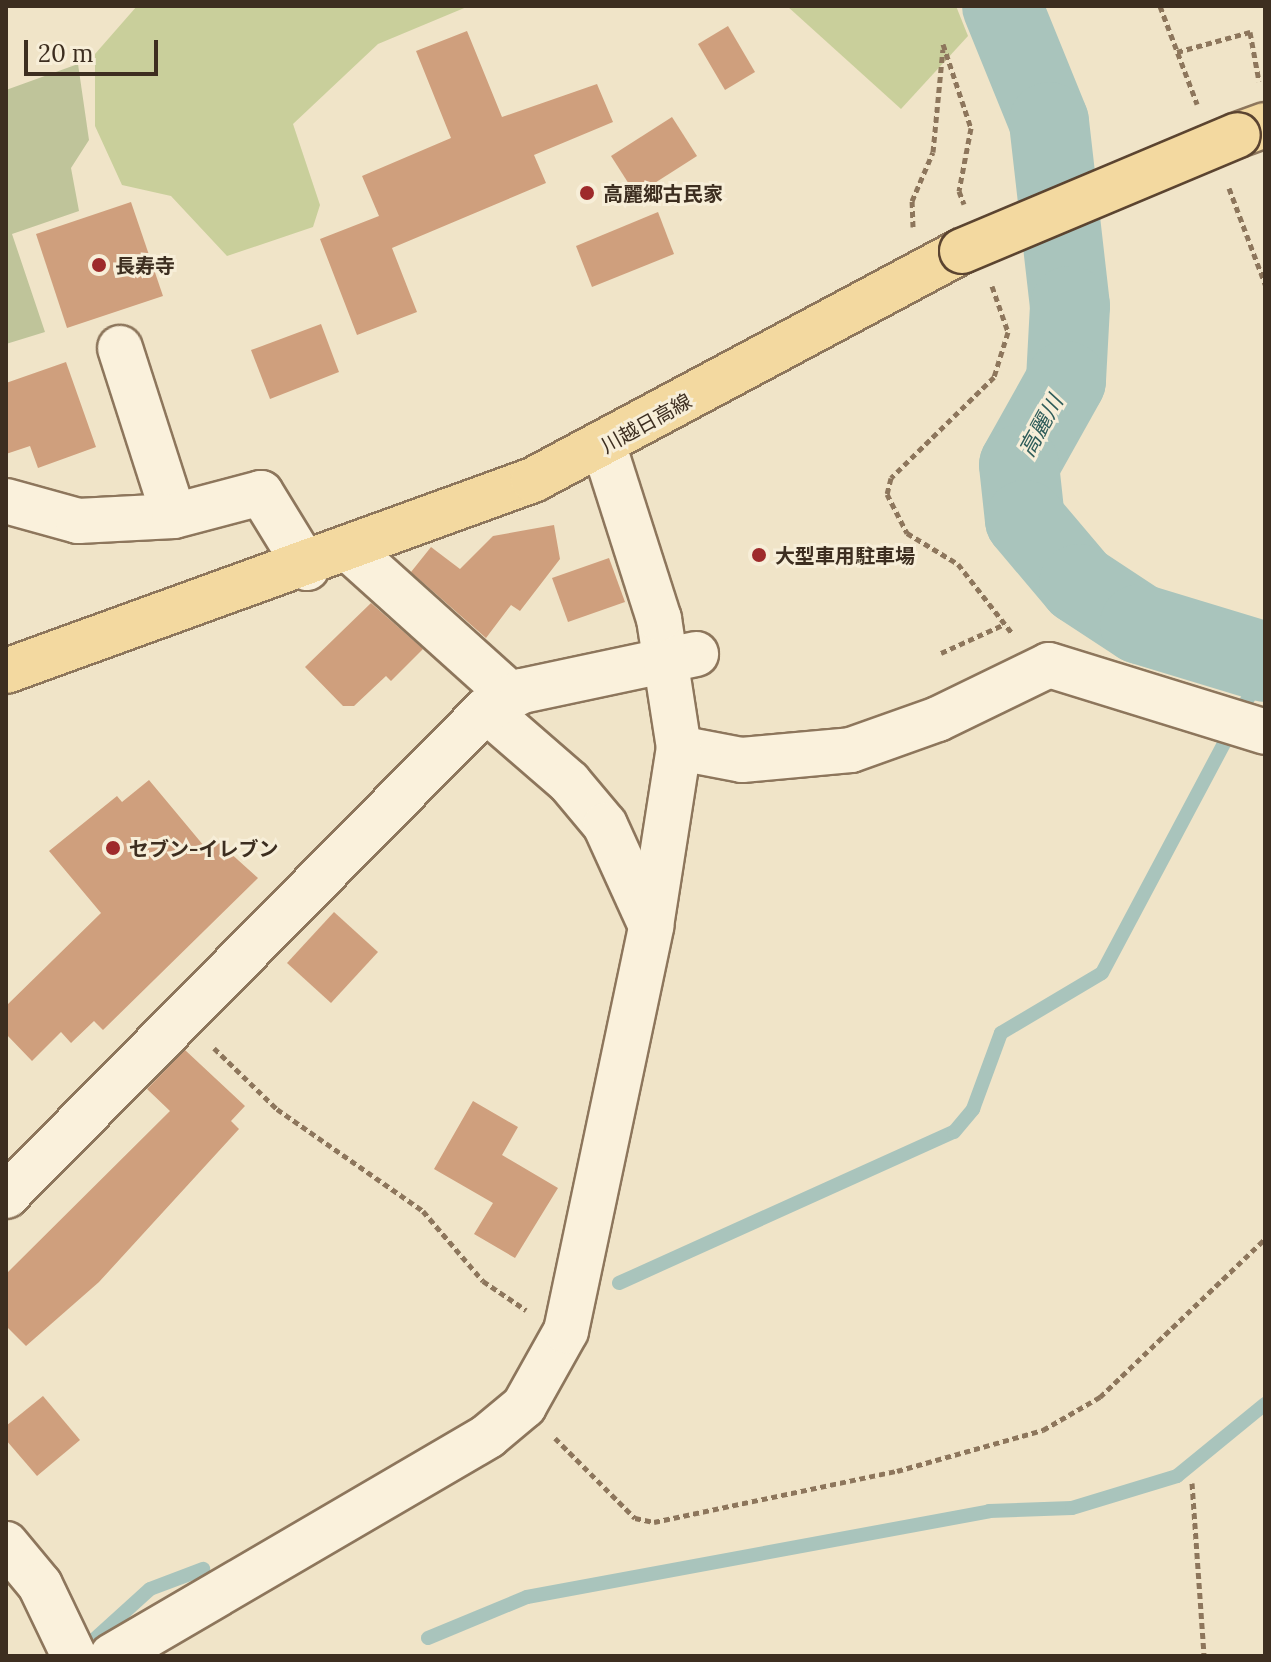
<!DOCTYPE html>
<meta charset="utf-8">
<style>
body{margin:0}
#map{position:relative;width:1271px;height:1662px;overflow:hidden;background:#f0e4c8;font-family:Lora,"Noto Sans JP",serif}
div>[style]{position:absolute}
.green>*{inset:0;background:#c9cf9b}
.cemetery>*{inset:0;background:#bfc49a}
.stream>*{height:14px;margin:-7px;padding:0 7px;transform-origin:7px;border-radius:7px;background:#a9c4bc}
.river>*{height:80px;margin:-40px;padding:0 40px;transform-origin:40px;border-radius:40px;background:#a9c4bc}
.building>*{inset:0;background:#cf9f7d}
.path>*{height:5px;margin-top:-2.5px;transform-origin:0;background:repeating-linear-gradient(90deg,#8d765c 0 6px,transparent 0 10px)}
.roads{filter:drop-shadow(2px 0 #8d765c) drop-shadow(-2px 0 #8d765c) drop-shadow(0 2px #8d765c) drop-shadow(0 -2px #8d765c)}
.minor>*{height:44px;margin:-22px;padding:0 22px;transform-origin:22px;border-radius:22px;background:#faf1dc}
.major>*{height:44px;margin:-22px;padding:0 22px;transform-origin:22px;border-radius:22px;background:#f3d9a0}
.bridges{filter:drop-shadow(2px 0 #5b4430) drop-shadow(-2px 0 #5b4430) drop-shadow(0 2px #5b4430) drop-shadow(0 -2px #5b4430)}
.major-bridge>*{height:44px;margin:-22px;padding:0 22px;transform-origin:22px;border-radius:22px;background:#f3d9a0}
.dots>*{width:22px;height:22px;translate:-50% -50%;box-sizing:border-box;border:4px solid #f7eed8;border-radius:50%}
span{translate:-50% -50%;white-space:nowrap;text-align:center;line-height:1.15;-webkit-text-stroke:6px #f7eed8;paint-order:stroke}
.poi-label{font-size:20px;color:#3d2e20;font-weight:700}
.left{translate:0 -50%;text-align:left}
.street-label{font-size:20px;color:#3d2e20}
.water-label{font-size:22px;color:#2f5d5a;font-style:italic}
.frame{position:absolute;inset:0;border:8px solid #3d2e20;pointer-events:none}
.scale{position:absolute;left:24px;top:40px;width:134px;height:36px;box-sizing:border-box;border:4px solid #3d2e20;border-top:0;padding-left:10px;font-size:24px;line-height:28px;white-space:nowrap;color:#3d2e20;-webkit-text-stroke:6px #f7eed8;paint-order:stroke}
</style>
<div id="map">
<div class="green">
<i style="clip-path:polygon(137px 6px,469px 6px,378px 44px,293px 124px,320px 205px,313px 227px,227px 256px,171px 196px,122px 185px,95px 126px,95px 54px)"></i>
<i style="clip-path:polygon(787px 6px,956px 6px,968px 36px,901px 109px)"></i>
</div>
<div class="cemetery">
<i style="clip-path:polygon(78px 64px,89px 140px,71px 168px,79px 211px,12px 234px,45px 332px,6px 344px,6px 90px)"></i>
</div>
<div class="stream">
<i style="left:619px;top:1283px;width:367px;rotate:-24.3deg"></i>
<i style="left:954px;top:1132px;width:30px;rotate:-50deg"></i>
<i style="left:973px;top:1109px;width:81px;rotate:-69.8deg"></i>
<i style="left:1001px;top:1033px;width:117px;rotate:-30.7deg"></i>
<i style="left:1102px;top:973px;width:348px;rotate:-62deg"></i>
<i style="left:428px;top:1638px;width:107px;rotate:-22.5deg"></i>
<i style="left:527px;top:1597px;width:470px;rotate:-10.5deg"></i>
<i style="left:989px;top:1511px;width:83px;rotate:-2.1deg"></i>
<i style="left:1072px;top:1508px;width:110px;rotate:-16.9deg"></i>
<i style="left:1177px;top:1476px;width:114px;rotate:-39.3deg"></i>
<i style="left:86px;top:1647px;width:86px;rotate:-42.2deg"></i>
<i style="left:150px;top:1589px;width:57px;rotate:-20.7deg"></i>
</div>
<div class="river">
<i style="left:1002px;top:6px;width:125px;rotate:67.9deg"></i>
<i style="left:1049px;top:122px;width:185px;rotate:83.5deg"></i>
<i style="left:1070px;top:306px;width:75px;rotate:93.1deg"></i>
<i style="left:1066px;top:381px;width:96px;rotate:119.2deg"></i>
<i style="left:1019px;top:465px;width:55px;rotate:83.8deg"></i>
<i style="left:1025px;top:520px;width:84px;rotate:49.8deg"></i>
<i style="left:1079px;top:584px;width:73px;rotate:33.3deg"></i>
<i style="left:1140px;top:624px;width:131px;rotate:16.9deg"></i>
</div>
<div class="building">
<i style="clip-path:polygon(728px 26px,755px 72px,725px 90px,698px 44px)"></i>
<i style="clip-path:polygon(467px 31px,502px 117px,597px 84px,613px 122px,534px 155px,546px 183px,392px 248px,417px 312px,357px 335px,320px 239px,379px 216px,362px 176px,451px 138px,416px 51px)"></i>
<i style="clip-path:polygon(672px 117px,697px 156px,636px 195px,611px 156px)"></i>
<i style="clip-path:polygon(131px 202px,163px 296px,67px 328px,36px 234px)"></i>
<i style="clip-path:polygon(658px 212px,674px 254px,592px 287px,576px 246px)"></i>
<i style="clip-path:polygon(321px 324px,339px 372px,270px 399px,251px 350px)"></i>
<i style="clip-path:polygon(66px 362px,96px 447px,38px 468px,30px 446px,6px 454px,6px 383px)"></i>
<i style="clip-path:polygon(554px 525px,560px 559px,520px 611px,511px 605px,486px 638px,411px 572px,431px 547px,460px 569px,493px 536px)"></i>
<i style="clip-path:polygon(609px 558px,625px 602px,568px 622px,552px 578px)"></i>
<i style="clip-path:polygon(371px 603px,423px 649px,391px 681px,386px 676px,354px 706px,343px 706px,305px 667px)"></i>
<i style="clip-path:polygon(149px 780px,209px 852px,218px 842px,258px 878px,103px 1030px,94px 1021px,71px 1043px,61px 1032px,32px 1061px,6px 1034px,6px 1006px,101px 913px,49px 851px,117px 796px,122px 802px)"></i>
<i style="clip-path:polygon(334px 912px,378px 952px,331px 1003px,287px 963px)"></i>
<i style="clip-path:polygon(185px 1050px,245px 1106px,231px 1121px,239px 1129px,99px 1282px,26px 1346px,6px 1326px,6px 1274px,170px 1111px,147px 1089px)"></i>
<i style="clip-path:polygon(473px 1101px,518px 1127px,502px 1155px,558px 1188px,515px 1258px,474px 1234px,493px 1203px,434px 1169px)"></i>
<i style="clip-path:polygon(43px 1396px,80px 1440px,37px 1476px,6px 1440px,6px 1426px)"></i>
</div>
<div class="path">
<i style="left:1160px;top:6px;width:105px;rotate:69.3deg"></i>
<i style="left:943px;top:44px;width:89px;rotate:71.6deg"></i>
<i style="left:971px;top:128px;width:64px;rotate:100.8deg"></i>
<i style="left:959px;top:191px;width:14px;rotate:69deg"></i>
<i style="left:1177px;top:52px;width:76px;rotate:-15.3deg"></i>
<i style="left:1250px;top:32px;width:50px;rotate:79.6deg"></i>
<i style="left:1229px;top:188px;width:103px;rotate:69.4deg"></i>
<i style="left:913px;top:227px;width:26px;rotate:-92deg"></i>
<i style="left:912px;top:201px;width:53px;rotate:-66.8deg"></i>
<i style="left:933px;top:152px;width:103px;rotate:-84.5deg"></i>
<i style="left:992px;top:286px;width:49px;rotate:70.8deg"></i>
<i style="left:1008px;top:332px;width:47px;rotate:107.3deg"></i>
<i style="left:994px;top:377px;width:144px;rotate:135.6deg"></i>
<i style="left:891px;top:478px;width:16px;rotate:104deg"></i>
<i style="left:887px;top:494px;width:44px;rotate:62.9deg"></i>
<i style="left:907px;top:533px;width:60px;rotate:31.3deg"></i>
<i style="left:958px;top:564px;width:88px;rotate:52deg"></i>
<i style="left:941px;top:653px;width:70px;rotate:-24.4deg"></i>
<i style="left:214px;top:1048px;width:88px;rotate:44.1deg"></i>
<i style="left:277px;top:1109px;width:178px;rotate:34.9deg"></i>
<i style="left:423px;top:1211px;width:92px;rotate:49.4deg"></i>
<i style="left:483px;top:1281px;width:52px;rotate:34deg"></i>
<i style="left:555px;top:1438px;width:113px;rotate:45deg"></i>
<i style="left:635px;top:1518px;width:19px;rotate:12deg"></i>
<i style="left:654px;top:1522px;width:248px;rotate:-11.9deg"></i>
<i style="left:897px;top:1471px;width:152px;rotate:-15.7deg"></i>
<i style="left:1043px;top:1430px;width:66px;rotate:-30.1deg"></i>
<i style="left:1100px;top:1397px;width:228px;rotate:-43.8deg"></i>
<i style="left:1192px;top:1483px;width:173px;rotate:86deg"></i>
</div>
<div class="roads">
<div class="minor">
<i style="left:120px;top:348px;width:176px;rotate:72.2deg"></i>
<i style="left:6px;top:501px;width:75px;rotate:15.5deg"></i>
<i style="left:78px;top:521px;width:96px;rotate:-3deg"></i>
<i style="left:174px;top:516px;width:90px;rotate:-14.8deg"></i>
<i style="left:261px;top:493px;width:88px;rotate:58.5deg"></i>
<i style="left:351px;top:551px;width:214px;rotate:42deg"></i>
<i style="left:486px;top:710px;width:110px;rotate:40.9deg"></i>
<i style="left:569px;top:782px;width:56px;rotate:50.1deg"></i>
<i style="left:605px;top:825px;width:111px;rotate:65.5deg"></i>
<i style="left:679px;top:748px;width:64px;rotate:10.8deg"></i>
<i style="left:742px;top:760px;width:109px;rotate:-5.2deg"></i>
<i style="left:851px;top:750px;width:92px;rotate:-19.6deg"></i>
<i style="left:938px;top:719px;width:123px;rotate:-25.9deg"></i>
<i style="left:1049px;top:665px;width:226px;rotate:17.2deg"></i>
<i style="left:6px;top:1196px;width:683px;rotate:-45.36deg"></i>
<i style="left:486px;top:710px;width:41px;rotate:-27.8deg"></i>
<i style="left:522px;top:691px;width:178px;rotate:-12deg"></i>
<i style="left:6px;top:1544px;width:53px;rotate:50.3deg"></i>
<i style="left:40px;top:1585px;width:79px;rotate:64.4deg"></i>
<i style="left:112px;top:1656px;width:436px;rotate:-30.3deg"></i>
<i style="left:488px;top:1436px;width:47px;rotate:-39.8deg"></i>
<i style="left:524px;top:1406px;width:86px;rotate:-60.8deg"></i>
<i style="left:566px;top:1331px;width:414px;rotate:-78.1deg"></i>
<i style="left:651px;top:926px;width:180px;rotate:-81.1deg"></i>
<i style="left:679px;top:748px;width:131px;rotate:-98.8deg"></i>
<i style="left:659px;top:619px;width:181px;rotate:-107.7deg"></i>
</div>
<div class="major">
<i style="left:1238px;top:135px;width:29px;rotate:-20deg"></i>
<i style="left:6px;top:671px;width:561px;rotate:-19.92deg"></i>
<i style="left:533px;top:480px;width:486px;rotate:-28.1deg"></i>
</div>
</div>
<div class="bridges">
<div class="major-bridge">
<i style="left:962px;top:251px;width:299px;rotate:-22.8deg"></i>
</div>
</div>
<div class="dots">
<i style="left:587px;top:193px;background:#9e2a2b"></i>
<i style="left:99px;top:265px;background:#9e2a2b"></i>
<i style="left:759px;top:555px;background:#9e2a2b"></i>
<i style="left:113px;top:848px;background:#9e2a2b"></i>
</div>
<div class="poi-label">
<span class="left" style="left:603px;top:193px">高麗郷古民家</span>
<span class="left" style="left:115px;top:265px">長寿寺</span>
<span class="left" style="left:775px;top:555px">大型車用駐車場</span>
<span class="left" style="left:129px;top:848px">セブン-イレブン</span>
</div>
<div class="street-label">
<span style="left:646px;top:423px;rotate:-29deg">川越日高線</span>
</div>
<div class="water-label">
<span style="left:1041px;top:426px;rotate:-61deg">高麗川</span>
</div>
<div class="frame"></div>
<div class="scale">20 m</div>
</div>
